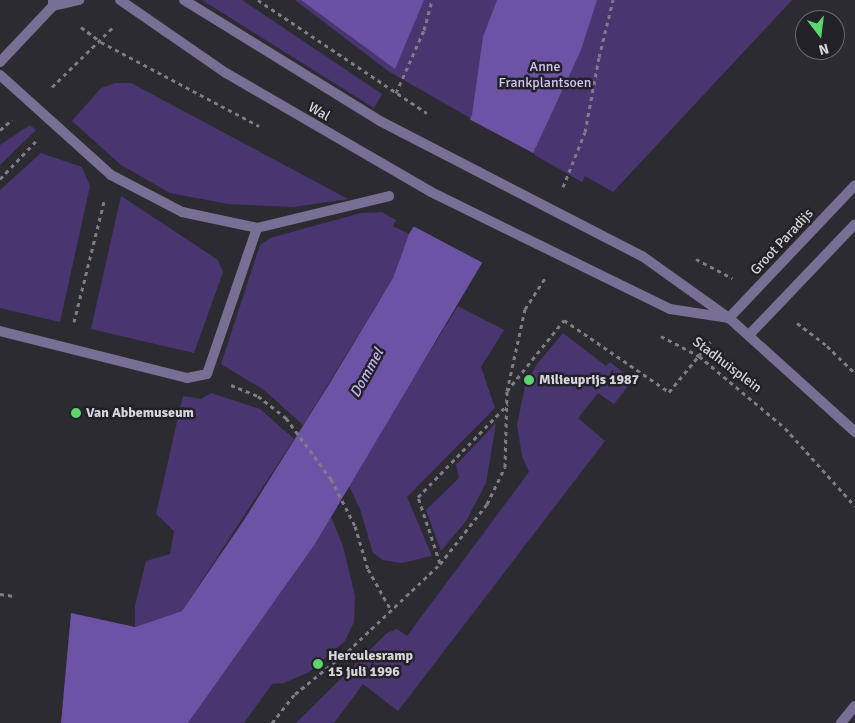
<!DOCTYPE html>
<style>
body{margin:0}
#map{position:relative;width:855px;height:723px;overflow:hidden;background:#2c2b32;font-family:Signika,sans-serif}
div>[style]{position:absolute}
.green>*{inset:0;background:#493671}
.forest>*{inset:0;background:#6b51a3}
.water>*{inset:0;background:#6d53a5}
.pier>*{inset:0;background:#2c2b32}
.path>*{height:3px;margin-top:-1.5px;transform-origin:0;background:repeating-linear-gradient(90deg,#7e7d83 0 4px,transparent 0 8px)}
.service>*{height:10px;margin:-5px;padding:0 5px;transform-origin:5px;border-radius:5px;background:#786f94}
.pedestrian>*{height:10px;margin:-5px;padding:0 5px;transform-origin:5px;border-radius:5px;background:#786f94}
.minor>*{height:10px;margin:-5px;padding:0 5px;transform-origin:5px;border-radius:5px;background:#786f94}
.tertiary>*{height:10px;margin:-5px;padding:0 5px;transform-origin:5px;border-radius:5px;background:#786f94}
.dots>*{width:14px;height:14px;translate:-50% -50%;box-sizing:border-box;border:2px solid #232128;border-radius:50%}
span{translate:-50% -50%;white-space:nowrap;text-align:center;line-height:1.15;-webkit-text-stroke:5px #232128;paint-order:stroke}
.park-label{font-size:14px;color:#d1c6f4}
.street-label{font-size:14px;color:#d7d6db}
.poi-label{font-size:14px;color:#d7d6db;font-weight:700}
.left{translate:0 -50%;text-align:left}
.water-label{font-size:15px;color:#c4b3f5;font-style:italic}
.north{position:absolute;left:795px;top:10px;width:50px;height:50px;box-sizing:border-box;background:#232128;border:1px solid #6b6970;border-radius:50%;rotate:165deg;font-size:14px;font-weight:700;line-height:20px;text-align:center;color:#d7d6db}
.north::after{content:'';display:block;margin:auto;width:18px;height:22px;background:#5cd56d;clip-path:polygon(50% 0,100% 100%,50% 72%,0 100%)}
</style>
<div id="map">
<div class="green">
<i style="clip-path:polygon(202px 0,242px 0,382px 94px,374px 108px)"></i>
<i style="clip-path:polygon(295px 0,792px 0,613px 192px,585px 176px,582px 182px,388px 71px)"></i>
<i style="clip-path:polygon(115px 83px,131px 83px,348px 199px,294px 207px,228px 204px,170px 193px,121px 165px,72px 121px,101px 88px)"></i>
<i style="clip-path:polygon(30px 125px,36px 130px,0 165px,0 145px)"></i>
<i style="clip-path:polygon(41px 153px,82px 167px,90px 186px,60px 322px,0 308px,0 190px)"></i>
<i style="clip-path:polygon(121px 196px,218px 260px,223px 272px,194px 353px,91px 329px)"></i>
<i style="clip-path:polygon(382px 212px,396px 220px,393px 226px,409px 234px,393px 278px,303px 425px,264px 390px,221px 364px,260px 245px,270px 238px,361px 213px)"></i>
<i style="clip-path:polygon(458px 306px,504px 330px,481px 367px,495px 408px,407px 497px,432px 556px,401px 563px,383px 560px,373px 553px,360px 509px,348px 484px)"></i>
<i style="clip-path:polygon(563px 333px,606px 366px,610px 362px,633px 380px,614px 404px,598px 393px,578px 418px,605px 441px,398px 711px,363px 684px,334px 723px,296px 723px,387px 633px,397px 629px,407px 636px,529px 472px,522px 456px,517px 425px,525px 386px,537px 364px)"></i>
<i style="clip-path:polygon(211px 393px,260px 409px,294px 439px,182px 611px,135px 627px,135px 606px,146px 561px,170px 554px,174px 531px,156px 514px,183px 396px,201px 399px)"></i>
<i style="clip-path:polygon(496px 423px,486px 483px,466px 521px,441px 551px,426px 510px,459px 478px,456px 465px)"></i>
<i style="clip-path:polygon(331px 517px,343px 546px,355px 596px,354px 622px,345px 641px,309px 672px,284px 683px,272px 684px,244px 723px,188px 723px,315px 544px)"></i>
</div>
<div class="forest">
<i style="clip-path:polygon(301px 0,424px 0,395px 69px)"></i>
</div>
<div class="water">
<i style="clip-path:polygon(497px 0,597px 0,581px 50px,482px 263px,315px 544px,188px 723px,61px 723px,71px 613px,135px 627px,182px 611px,244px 520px,331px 381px,393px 278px,409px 234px,431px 199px,472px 115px,483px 37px)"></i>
</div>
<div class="pier">
<i style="clip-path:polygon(469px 119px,535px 154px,485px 264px,413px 226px)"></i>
</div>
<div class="path">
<i style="left:258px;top:0;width:203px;rotate:33.8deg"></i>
<i style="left:81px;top:27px;width:25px;rotate:37deg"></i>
<i style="left:101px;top:42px;width:179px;rotate:28deg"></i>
<i style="left:52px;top:87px;width:86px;rotate:-44.5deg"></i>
<i style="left:396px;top:93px;width:69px;rotate:-66deg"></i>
<i style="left:424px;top:30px;width:31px;rotate:-75deg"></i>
<i style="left:0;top:130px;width:16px;rotate:-40deg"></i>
<i style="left:0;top:179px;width:52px;rotate:-46.5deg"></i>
<i style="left:563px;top:187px;width:59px;rotate:-68.2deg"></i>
<i style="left:585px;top:132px;width:76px;rotate:-79.4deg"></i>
<i style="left:599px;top:57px;width:59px;rotate:-76.2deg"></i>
<i style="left:696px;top:259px;width:41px;rotate:27.8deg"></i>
<i style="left:74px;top:322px;width:124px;rotate:-76deg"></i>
<i style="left:797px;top:323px;width:38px;rotate:37deg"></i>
<i style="left:827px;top:346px;width:39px;rotate:44deg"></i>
<i style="left:661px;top:336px;width:43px;rotate:27.8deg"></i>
<i style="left:699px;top:356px;width:112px;rotate:39.9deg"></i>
<i style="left:785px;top:428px;width:105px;rotate:48.1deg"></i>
<i style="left:231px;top:385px;width:29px;rotate:22deg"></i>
<i style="left:258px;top:396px;width:36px;rotate:38deg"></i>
<i style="left:286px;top:418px;width:76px;rotate:53.6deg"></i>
<i style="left:331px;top:479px;width:53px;rotate:62.9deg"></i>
<i style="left:355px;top:526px;width:45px;rotate:73.2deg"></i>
<i style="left:368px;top:569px;width:47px;rotate:60.7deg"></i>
<i style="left:507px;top:391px;width:91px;rotate:-51.2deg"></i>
<i style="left:564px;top:320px;width:127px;rotate:34.4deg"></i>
<i style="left:669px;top:392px;width:65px;rotate:-50.6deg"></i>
<i style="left:440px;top:563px;width:70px;rotate:-108.4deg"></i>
<i style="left:418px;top:497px;width:129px;rotate:-45.9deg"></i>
<i style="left:0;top:594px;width:14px;rotate:8deg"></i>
<i style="left:272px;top:723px;width:37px;rotate:-52deg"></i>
<i style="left:295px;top:694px;width:68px;rotate:-39.1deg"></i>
<i style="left:348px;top:651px;width:127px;rotate:-43.4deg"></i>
<i style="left:440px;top:564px;width:76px;rotate:-51.9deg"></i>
<i style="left:487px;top:504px;width:41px;rotate:-64.1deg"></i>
<i style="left:505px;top:467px;width:76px;rotate:-88.5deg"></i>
<i style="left:507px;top:391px;width:84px;rotate:-77.6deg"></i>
<i style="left:525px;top:309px;width:37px;rotate:-57deg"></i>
</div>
<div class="service">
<i style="left:120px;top:0;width:129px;rotate:34.6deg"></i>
<i style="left:226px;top:73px;width:237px;rotate:30.1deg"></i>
<i style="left:431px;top:192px;width:266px;rotate:26.1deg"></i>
<i style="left:670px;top:309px;width:60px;rotate:8.7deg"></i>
<i style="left:53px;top:6px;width:27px;rotate:-13deg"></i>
<i style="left:0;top:75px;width:149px;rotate:42deg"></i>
<i style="left:111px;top:175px;width:80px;rotate:27.5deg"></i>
<i style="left:182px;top:212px;width:77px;rotate:12deg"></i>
<i style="left:257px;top:228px;width:136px;rotate:-13.6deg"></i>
<i style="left:0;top:331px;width:193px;rotate:14.1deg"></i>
<i style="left:187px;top:378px;width:20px;rotate:-11deg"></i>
<i style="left:207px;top:374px;width:154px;rotate:-71.1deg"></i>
<i style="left:749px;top:335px;width:153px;rotate:-46.3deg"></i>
</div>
<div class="pedestrian">
<i style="left:729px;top:318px;width:183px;rotate:-46.5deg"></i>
<i style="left:841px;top:723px;width:22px;rotate:-51deg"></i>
</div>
<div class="minor">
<i style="left:0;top:62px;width:77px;rotate:-46.6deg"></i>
<i style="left:53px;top:6px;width:6px;rotate:-90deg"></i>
</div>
<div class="tertiary">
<i style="left:184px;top:0;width:230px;rotate:31.7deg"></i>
<i style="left:380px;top:121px;width:295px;rotate:27.3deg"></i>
<i style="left:642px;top:256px;width:107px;rotate:35.5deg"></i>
<i style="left:729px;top:318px;width:170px;rotate:42.1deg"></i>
</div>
<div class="dots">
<i style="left:529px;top:380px;background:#5cd56d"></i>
<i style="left:76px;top:413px;background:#5cd56d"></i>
<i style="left:318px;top:664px;background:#5cd56d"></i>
</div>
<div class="park-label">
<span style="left:545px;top:75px">Anne<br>Frankplantsoen</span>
</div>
<div class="street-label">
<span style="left:319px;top:112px;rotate:30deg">Wal</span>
<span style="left:782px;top:242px;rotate:-47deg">Groot Paradijs</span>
<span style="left:727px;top:365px;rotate:37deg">Stadhuisplein</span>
</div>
<div class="poi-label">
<span class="left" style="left:539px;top:380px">Milieuprijs 1987</span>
<span class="left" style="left:86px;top:413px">Van Abbemuseum</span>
<span class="left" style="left:328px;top:664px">Herculesramp<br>15 juli 1996</span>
</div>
<div class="water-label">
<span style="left:367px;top:373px;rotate:-61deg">Dommel</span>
</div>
<div class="north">N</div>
</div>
